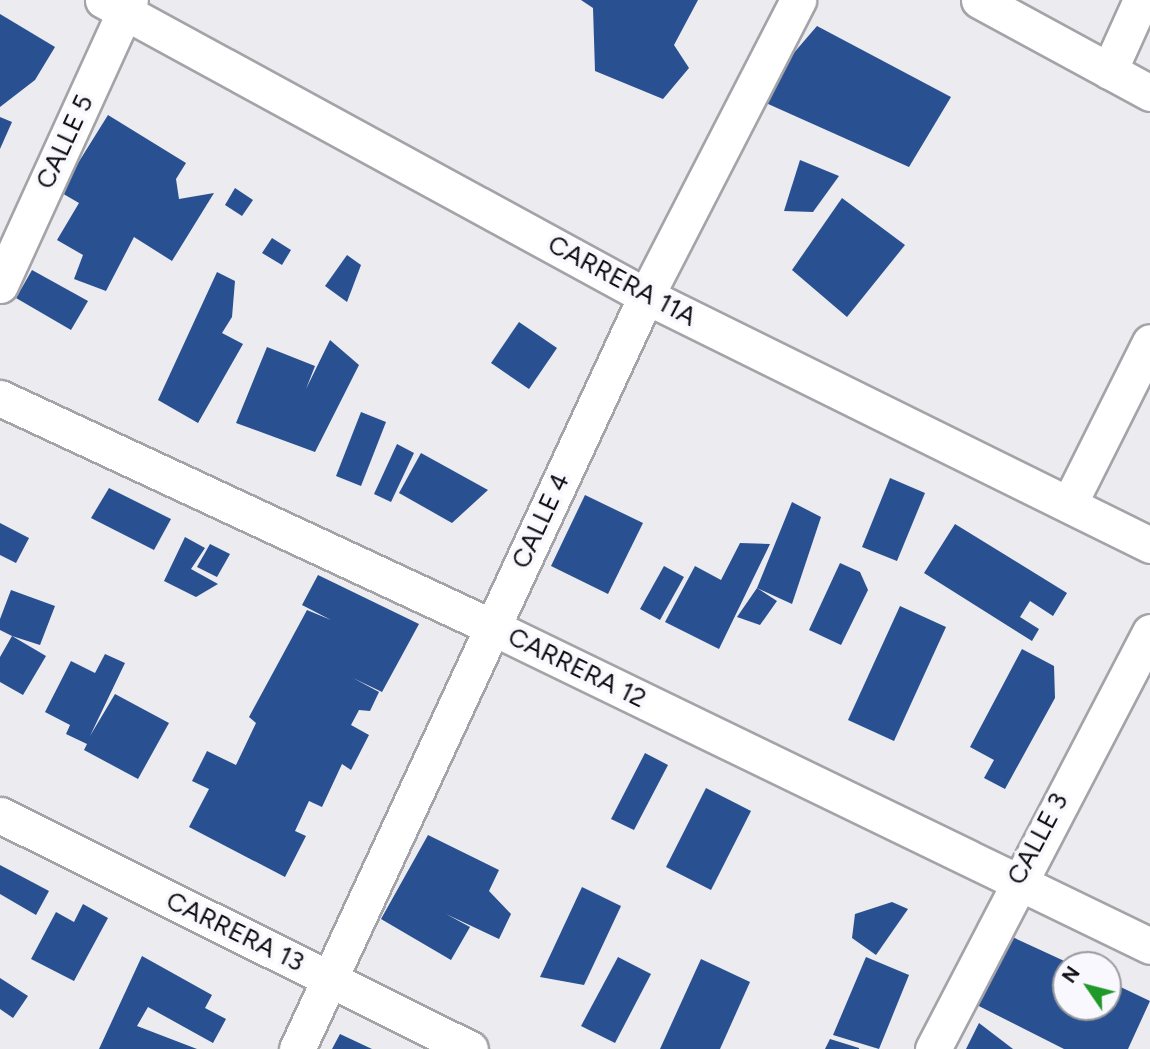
<!DOCTYPE html>
<style>
body{margin:0}
#map{position:relative;width:1150px;height:1049px;overflow:hidden;background:#ebebf0;font-family:Figtree,sans-serif}
div>[style]{position:absolute}
.building>*{inset:0;background:#295191}
.roads{filter:drop-shadow(2px 0 #a3a3a8) drop-shadow(-2px 0 #a3a3a8) drop-shadow(0 2px #a3a3a8) drop-shadow(0 -2px #a3a3a8)}
.minor>*{height:35px;margin:-17.5px;padding:0 17.5px;transform-origin:17.5px;border-radius:17.5px;background:#fff}
span{translate:-50% -50%;white-space:nowrap;text-align:center;line-height:1.15;-webkit-text-stroke:7px #f9f8fe;paint-order:stroke}
.street-label{font-size:26px;color:#111113}
.north{position:absolute;left:1052px;top:951px;width:70px;height:70px;box-sizing:border-box;background:#f9f8fe;border:2px solid #9c9ca0;border-radius:50%;rotate:305deg;font-size:19px;font-weight:700;line-height:28px;text-align:center;color:#111113}
.north::after{content:'';display:block;margin:auto;width:24px;height:32px;background:#21992a;clip-path:polygon(50% 0,100% 100%,50% 72%,0 100%)}
</style>
<div id="map">
<div class="building">
<i style="clip-path:polygon(581px 0,698px 0,674px 45px,689px 68px,663px 99px,595px 71px,593px 8px)"></i>
<i style="clip-path:polygon(0 14px,55px 47px,35px 80px,0 107px)"></i>
<i style="clip-path:polygon(817px 26px,951px 97px,909px 167px,755px 98px)"></i>
<i style="clip-path:polygon(108px 115px,186px 163px,176px 179px,179px 199px,214px 193px,172px 261px,134px 237px,106px 291px,74px 279px,83px 255px,57px 240px,79px 203px,60px 192px)"></i>
<i style="clip-path:polygon(0 117px,12px 122px,0 149px)"></i>
<i style="clip-path:polygon(800px 160px,839px 176px,813px 212px,784px 211px)"></i>
<i style="clip-path:polygon(235px 188px,253px 200px,242px 216px,225px 205px)"></i>
<i style="clip-path:polygon(842px 198px,905px 245px,847px 317px,792px 270px)"></i>
<i style="clip-path:polygon(272px 238px,291px 250px,282px 265px,262px 253px)"></i>
<i style="clip-path:polygon(347px 255px,361px 265px,347px 302px,325px 286px)"></i>
<i style="clip-path:polygon(32px 270px,88px 301px,71px 330px,16px 298px)"></i>
<i style="clip-path:polygon(217px 272px,235px 281px,232px 317px,222px 333px,243px 344px,198px 423px,158px 400px)"></i>
<i style="clip-path:polygon(519px 322px,557px 348px,529px 389px,491px 363px)"></i>
<i style="clip-path:polygon(330px 340px,359px 365px,315px 452px,236px 423px,267px 347px,315px 366px,306px 389px)"></i>
<i style="clip-path:polygon(361px 412px,386px 422px,361px 486px,336px 476px)"></i>
<i style="clip-path:polygon(397px 444px,414px 453px,391px 502px,374px 494px)"></i>
<i style="clip-path:polygon(421px 453px,488px 490px,452px 523px,399px 493px)"></i>
<i style="clip-path:polygon(890px 478px,925px 493px,897px 561px,862px 547px)"></i>
<i style="clip-path:polygon(109px 488px,171px 519px,154px 550px,91px 518px)"></i>
<i style="clip-path:polygon(585px 495px,643px 523px,608px 594px,551px 566px)"></i>
<i style="clip-path:polygon(792px 502px,821px 517px,792px 604px,757px 588px,777px 601px,760px 625px,737px 617px,757px 588px)"></i>
<i style="clip-path:polygon(0 523px,29px 538px,16px 563px,0 555px)"></i>
<i style="clip-path:polygon(955px 524px,1067px 593px,1053px 616px,1030px 601px,1020px 617px,1039px 629px,1032px 641px,924px 573px)"></i>
<i style="clip-path:polygon(185px 537px,205px 548px,191px 569px,218px 584px,196px 597px,164px 581px)"></i>
<i style="clip-path:polygon(740px 543px,770px 544px,719px 649px,665px 622px,695px 566px,721px 580px)"></i>
<i style="clip-path:polygon(210px 544px,230px 554px,217px 577px,197px 567px)"></i>
<i style="clip-path:polygon(840px 563px,860px 572px,868px 590px,841px 645px,809px 630px)"></i>
<i style="clip-path:polygon(664px 566px,684px 577px,660px 620px,640px 609px)"></i>
<i style="clip-path:polygon(318px 575px,419px 624px,382px 692px,353px 678px,379px 692px,370px 711px,359px 710px,351px 725px,369px 735px,351px 770px,342px 764px,322px 807px,309px 801px,295px 831px,306px 836px,285px 877px,189px 827px,209px 789px,192px 781px,207px 751px,236px 765px,256px 723px,249px 717px,307px 610px,331px 620px,302px 605px)"></i>
<i style="clip-path:polygon(11px 590px,55px 606px,40px 645px,12px 636px,46px 656px,23px 695px,0 682px,0 657px,12px 636px,0 630px,0 619px)"></i>
<i style="clip-path:polygon(900px 606px,946px 627px,894px 741px,848px 720px)"></i>
<i style="clip-path:polygon(1022px 649px,1054px 666px,1055px 698px,1005px 789px,984px 778px,994px 760px,970px 747px)"></i>
<i style="clip-path:polygon(105px 654px,125px 663px,90px 736px,115px 694px,169px 723px,138px 779px,84px 750px,87px 744px,66px 734px,70px 725px,45px 712px,71px 661px,95px 673px)"></i>
<i style="clip-path:polygon(645px 753px,668px 765px,634px 830px,611px 819px)"></i>
<i style="clip-path:polygon(706px 788px,751px 811px,711px 890px,666px 867px)"></i>
<i style="clip-path:polygon(428px 835px,499px 870px,489px 891px,511px 914px,499px 939px,446px 914px,470px 927px,451px 960px,381px 919px)"></i>
<i style="clip-path:polygon(0 865px,49px 891px,36px 915px,0 894px)"></i>
<i style="clip-path:polygon(582px 887px,621px 906px,584px 985px,540px 977px)"></i>
<i style="clip-path:polygon(892px 902px,908px 909px,876px 955px,852px 938px,855px 914px)"></i>
<i style="clip-path:polygon(83px 904px,108px 918px,74px 981px,31px 959px,56px 912px,74px 922px)"></i>
<i style="clip-path:polygon(1006px 934px,1073px 965px,1066px 965px,1066px 1007px,1108px 1007px,1108px 981px,1150px 1001px,1128px 1049px,1064px 1049px,965px 999px)"></i>
<i style="clip-path:polygon(142px 956px,212px 995px,205px 1008px,226px 1019px,213px 1043px,148px 1007px,137px 1026px,197px 1049px,99px 1049px)"></i>
<i style="clip-path:polygon(618px 957px,651px 974px,615px 1043px,581px 1026px)"></i>
<i style="clip-path:polygon(866px 957px,909px 975px,879px 1049px,833px 1035px)"></i>
<i style="clip-path:polygon(701px 959px,750px 982px,720px 1049px,660px 1049px)"></i>
<i style="clip-path:polygon(0 978px,28px 996px,13px 1018px,0 1009px)"></i>
<i style="clip-path:polygon(979px 1023px,1013px 1049px,966px 1049px)"></i>
<i style="clip-path:polygon(340px 1034px,372px 1049px,332px 1049px)"></i>
<i style="clip-path:polygon(830px 1039px,859px 1048px,859px 1049px,825px 1049px)"></i>
</div>
<div class="roads">
<div class="minor">
<i style="left:103px;top:0;width:618px;rotate:28.6deg"></i>
<i style="left:646px;top:296px;width:562px;rotate:26.29deg"></i>
<i style="left:979px;top:0;width:195px;rotate:28.5deg"></i>
<i style="left:1109px;top:71px;width:78px;rotate:-65.7deg"></i>
<i style="left:0;top:285px;width:313px;rotate:-65.5deg"></i>
<i style="left:0;top:398px;width:543px;rotate:24.96deg"></i>
<i style="left:492px;top:627px;width:731px;rotate:25.86deg"></i>
<i style="left:1069px;top:504px;width:181px;rotate:-63.4deg"></i>
<i style="left:0;top:815px;width:525px;rotate:26.47deg"></i>
<i style="left:297px;top:1049px;width:830px;rotate:-65.13deg"></i>
<i style="left:646px;top:296px;width:333px;rotate:-62.8deg"></i>
<i style="left:933px;top:1049px;width:470px;rotate:-62.5deg"></i>
</div>
</div>
<div class="street-label">
<span style="left:65px;top:142px;rotate:-65deg">CALLE 5</span>
<span style="left:622px;top:281px;rotate:28deg">CARRERA 11A</span>
<span style="left:541px;top:521px;rotate:-65deg">CALLE 4</span>
<span style="left:577px;top:668px;rotate:26deg">CARRERA 12</span>
<span style="left:1038px;top:839px;rotate:-62deg">CALLE 3</span>
<span style="left:235px;top:932px;rotate:26deg">CARRERA 13</span>
</div>
<div class="north">N</div>
</div>
